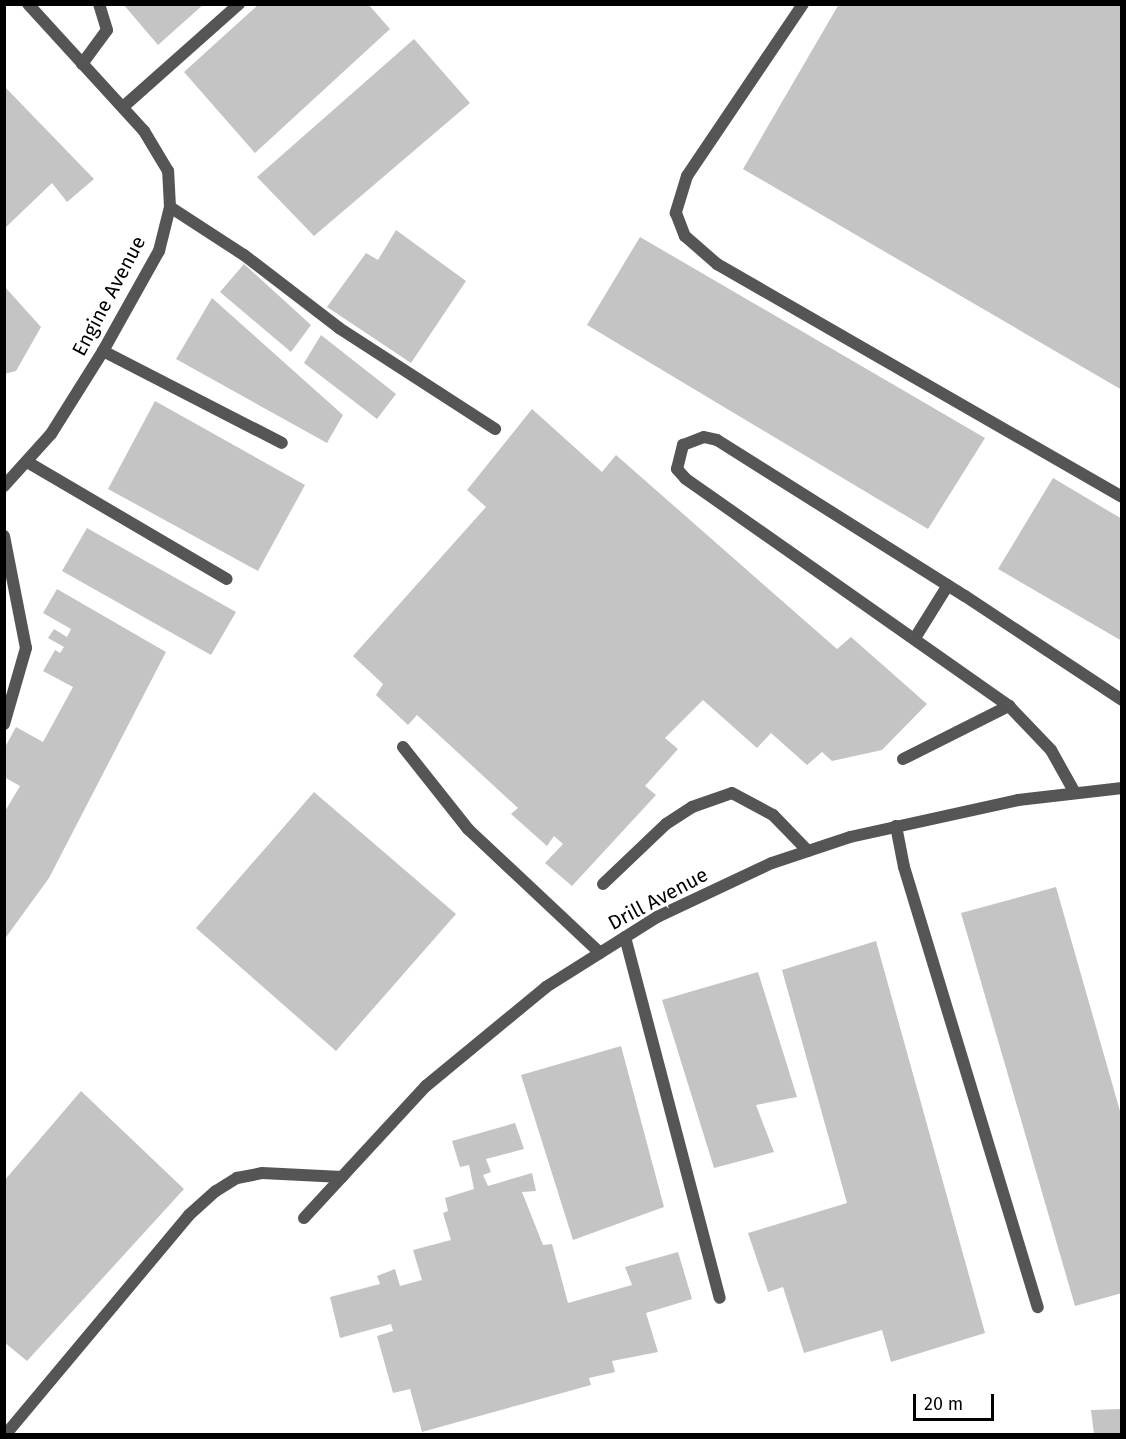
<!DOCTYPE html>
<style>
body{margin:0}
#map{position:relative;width:1126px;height:1439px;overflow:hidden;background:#fff;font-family:"Fira Sans",sans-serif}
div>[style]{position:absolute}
.building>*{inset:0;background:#c4c4c4}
.service>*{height:12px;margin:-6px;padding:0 6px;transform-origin:6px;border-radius:6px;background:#555}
.minor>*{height:12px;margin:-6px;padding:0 6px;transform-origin:6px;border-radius:6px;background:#555}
span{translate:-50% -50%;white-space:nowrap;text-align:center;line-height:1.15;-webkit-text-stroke:5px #fff;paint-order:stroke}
.street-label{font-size:20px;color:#000}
.frame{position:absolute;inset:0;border:6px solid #000;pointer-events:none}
.scale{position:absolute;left:913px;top:1394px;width:81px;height:27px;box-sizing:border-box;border:3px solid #000;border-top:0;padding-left:8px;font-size:18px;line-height:21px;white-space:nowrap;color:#000;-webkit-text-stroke:4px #fff;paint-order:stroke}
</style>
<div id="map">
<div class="building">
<div style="clip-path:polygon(123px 4px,204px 4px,158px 45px)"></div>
<div style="clip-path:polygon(259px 4px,368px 4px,390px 29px,255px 153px,184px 72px)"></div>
<div style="clip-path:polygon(839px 4px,1122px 4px,1122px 390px,743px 169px)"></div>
<div style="clip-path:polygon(414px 39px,470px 103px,314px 236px,257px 177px)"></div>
<div style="clip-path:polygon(4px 86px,94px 179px,67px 202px,52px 183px,4px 229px)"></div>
<div style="clip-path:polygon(396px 230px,466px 281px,411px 363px,327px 307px,366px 253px,378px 260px)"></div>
<div style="clip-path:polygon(640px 237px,985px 438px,928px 529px,587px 325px)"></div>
<div style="clip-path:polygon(244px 264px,311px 325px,291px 352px,220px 292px)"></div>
<div style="clip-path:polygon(4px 286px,41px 327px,16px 371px,4px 374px)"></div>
<div style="clip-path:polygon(212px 298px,343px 415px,327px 443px,176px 359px)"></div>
<div style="clip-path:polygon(321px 335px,396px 394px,377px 419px,304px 363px)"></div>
<div style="clip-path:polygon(155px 401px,305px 485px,258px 571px,108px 489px)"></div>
<div style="clip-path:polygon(532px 409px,602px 472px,616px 455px,837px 649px,851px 637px,927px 704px,882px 750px,832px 761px,822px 752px,807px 765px,771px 733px,757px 748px,703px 700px,665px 738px,678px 749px,645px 786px,656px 795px,572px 886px,545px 863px,563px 844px,554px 836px,547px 846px,511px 814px,518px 808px,417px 715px,408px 725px,376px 695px,383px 684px,353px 656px,486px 507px,467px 490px)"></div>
<div style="clip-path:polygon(1053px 478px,1122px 519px,1122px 641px,998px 569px)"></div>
<div style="clip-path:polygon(87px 528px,236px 612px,211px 655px,62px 571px)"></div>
<div style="clip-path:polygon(57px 589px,166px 652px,49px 878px,4px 940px,4px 813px,20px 786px,4px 777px,4px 749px,16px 727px,43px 742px,73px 687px,43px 671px,55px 650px,60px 653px,64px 647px,48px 638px,54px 629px,67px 637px,71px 629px,43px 613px)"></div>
<div style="clip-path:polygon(314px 792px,456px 914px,336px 1051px,196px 928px)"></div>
<div style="clip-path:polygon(1056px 887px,1122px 1118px,1122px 1293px,1075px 1306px,961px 913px)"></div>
<div style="clip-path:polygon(876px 941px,985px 1333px,891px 1362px,882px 1330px,804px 1353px,783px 1287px,768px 1292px,748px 1233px,847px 1203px,782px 970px)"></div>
<div style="clip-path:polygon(758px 972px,797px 1097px,756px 1105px,774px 1152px,714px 1168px,662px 1000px)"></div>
<div style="clip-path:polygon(621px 1046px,664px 1207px,573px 1240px,521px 1075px)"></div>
<div style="clip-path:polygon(81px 1091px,184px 1189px,27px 1361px,4px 1342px,4px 1181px)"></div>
<div style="clip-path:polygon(515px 1123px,524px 1149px,486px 1159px,491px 1172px,483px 1175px,488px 1186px,532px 1173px,536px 1191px,522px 1192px,543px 1245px,552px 1244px,568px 1303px,632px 1285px,625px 1267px,678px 1252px,692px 1299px,646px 1313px,658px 1352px,612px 1361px,615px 1372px,589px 1378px,591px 1385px,422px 1432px,410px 1389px,393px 1393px,377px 1336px,393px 1331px,391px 1324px,340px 1338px,330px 1297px,380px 1284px,377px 1276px,395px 1269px,400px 1286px,422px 1280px,413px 1250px,451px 1240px,443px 1213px,448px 1211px,445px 1198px,474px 1189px,469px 1165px,460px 1167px,452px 1141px)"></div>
<div style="clip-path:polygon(1122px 1409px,1122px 1434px,1094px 1434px,1091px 1410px)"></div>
</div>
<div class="service">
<div style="left:803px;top:4px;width:207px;rotate:124deg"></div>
<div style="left:687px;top:176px;width:39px;rotate:107deg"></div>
<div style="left:676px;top:213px;width:25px;rotate:69deg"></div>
<div style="left:685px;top:236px;width:43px;rotate:41.2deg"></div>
<div style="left:717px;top:264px;width:467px;rotate:29.9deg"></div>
<div style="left:82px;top:64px;width:42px;rotate:-53.7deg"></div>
<div style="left:107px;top:30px;width:27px;rotate:-107deg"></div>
<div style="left:123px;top:107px;width:155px;rotate:-41.6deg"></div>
<div style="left:170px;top:207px;width:88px;rotate:33deg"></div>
<div style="left:244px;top:255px;width:120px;rotate:37.5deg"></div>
<div style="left:339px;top:328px;width:186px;rotate:32.9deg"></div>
<div style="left:103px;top:351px;width:201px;rotate:27.2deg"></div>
<div style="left:29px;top:463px;width:229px;rotate:30.4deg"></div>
<div style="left:4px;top:486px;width:70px;rotate:-47.9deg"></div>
<div style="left:51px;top:434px;width:98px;rotate:-57.9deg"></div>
<div style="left:103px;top:351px;width:115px;rotate:-60.8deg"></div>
<div style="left:159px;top:251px;width:45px;rotate:-76deg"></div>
<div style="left:170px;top:207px;width:36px;rotate:-93deg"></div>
<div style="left:168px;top:171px;width:47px;rotate:-121deg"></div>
<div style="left:144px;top:131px;width:172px;rotate:-132.4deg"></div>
<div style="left:4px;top:536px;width:114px;rotate:78.9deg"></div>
<div style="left:26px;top:648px;width:79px;rotate:106.1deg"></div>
<div style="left:915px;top:638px;width:62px;rotate:-58.1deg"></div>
<div style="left:403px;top:747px;width:105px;rotate:51.6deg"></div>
<div style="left:468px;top:829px;width:181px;rotate:43.2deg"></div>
<div style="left:903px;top:759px;width:119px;rotate:-26.6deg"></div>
<div style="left:1075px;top:793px;width:49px;rotate:-119.2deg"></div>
<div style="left:1051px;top:750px;width:61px;rotate:-133.7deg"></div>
<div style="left:1009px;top:706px;width:396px;rotate:-144.9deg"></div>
<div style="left:685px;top:478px;width:12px;rotate:-132deg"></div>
<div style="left:677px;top:469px;width:25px;rotate:-76deg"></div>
<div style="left:683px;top:445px;width:22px;rotate:-21deg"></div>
<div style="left:704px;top:437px;width:13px;rotate:13deg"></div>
<div style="left:717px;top:440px;width:293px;rotate:32.2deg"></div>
<div style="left:965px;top:596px;width:188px;rotate:33.5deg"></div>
<div style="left:896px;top:826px;width:42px;rotate:79deg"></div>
<div style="left:904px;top:867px;width:460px;rotate:73.1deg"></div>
<div style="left:603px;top:884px;width:87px;rotate:-43.6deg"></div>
<div style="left:666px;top:824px;width:31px;rotate:-33deg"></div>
<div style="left:692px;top:807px;width:42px;rotate:-19.3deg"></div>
<div style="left:732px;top:793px;width:47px;rotate:28.2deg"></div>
<div style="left:773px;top:815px;width:50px;rotate:45.8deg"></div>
<div style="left:625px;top:937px;width:373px;rotate:75.3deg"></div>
<div style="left:6px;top:1434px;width:285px;rotate:-50.1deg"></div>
<div style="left:189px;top:1215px;width:36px;rotate:-42deg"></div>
<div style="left:216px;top:1191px;width:25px;rotate:-32deg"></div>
<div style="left:237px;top:1178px;width:25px;rotate:-11deg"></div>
<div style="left:262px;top:1173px;width:80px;rotate:2.9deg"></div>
</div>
<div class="minor">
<div style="left:304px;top:1218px;width:180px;rotate:-47.3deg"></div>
<div style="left:426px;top:1086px;width:156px;rotate:-39.5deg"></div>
<div style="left:546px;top:987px;width:131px;rotate:-32.2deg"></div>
<div style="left:657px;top:917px;width:127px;rotate:-25.2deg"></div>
<div style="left:772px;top:863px;width:82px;rotate:-18.4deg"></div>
<div style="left:850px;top:837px;width:172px;rotate:-12.4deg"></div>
<div style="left:1018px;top:800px;width:105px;rotate:-6.6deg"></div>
</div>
<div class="street-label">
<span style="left:109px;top:296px;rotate:-62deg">Engine Avenue</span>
<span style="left:658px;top:899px;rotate:-28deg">Drill Avenue</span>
</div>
<div class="frame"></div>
<div class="scale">20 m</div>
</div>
